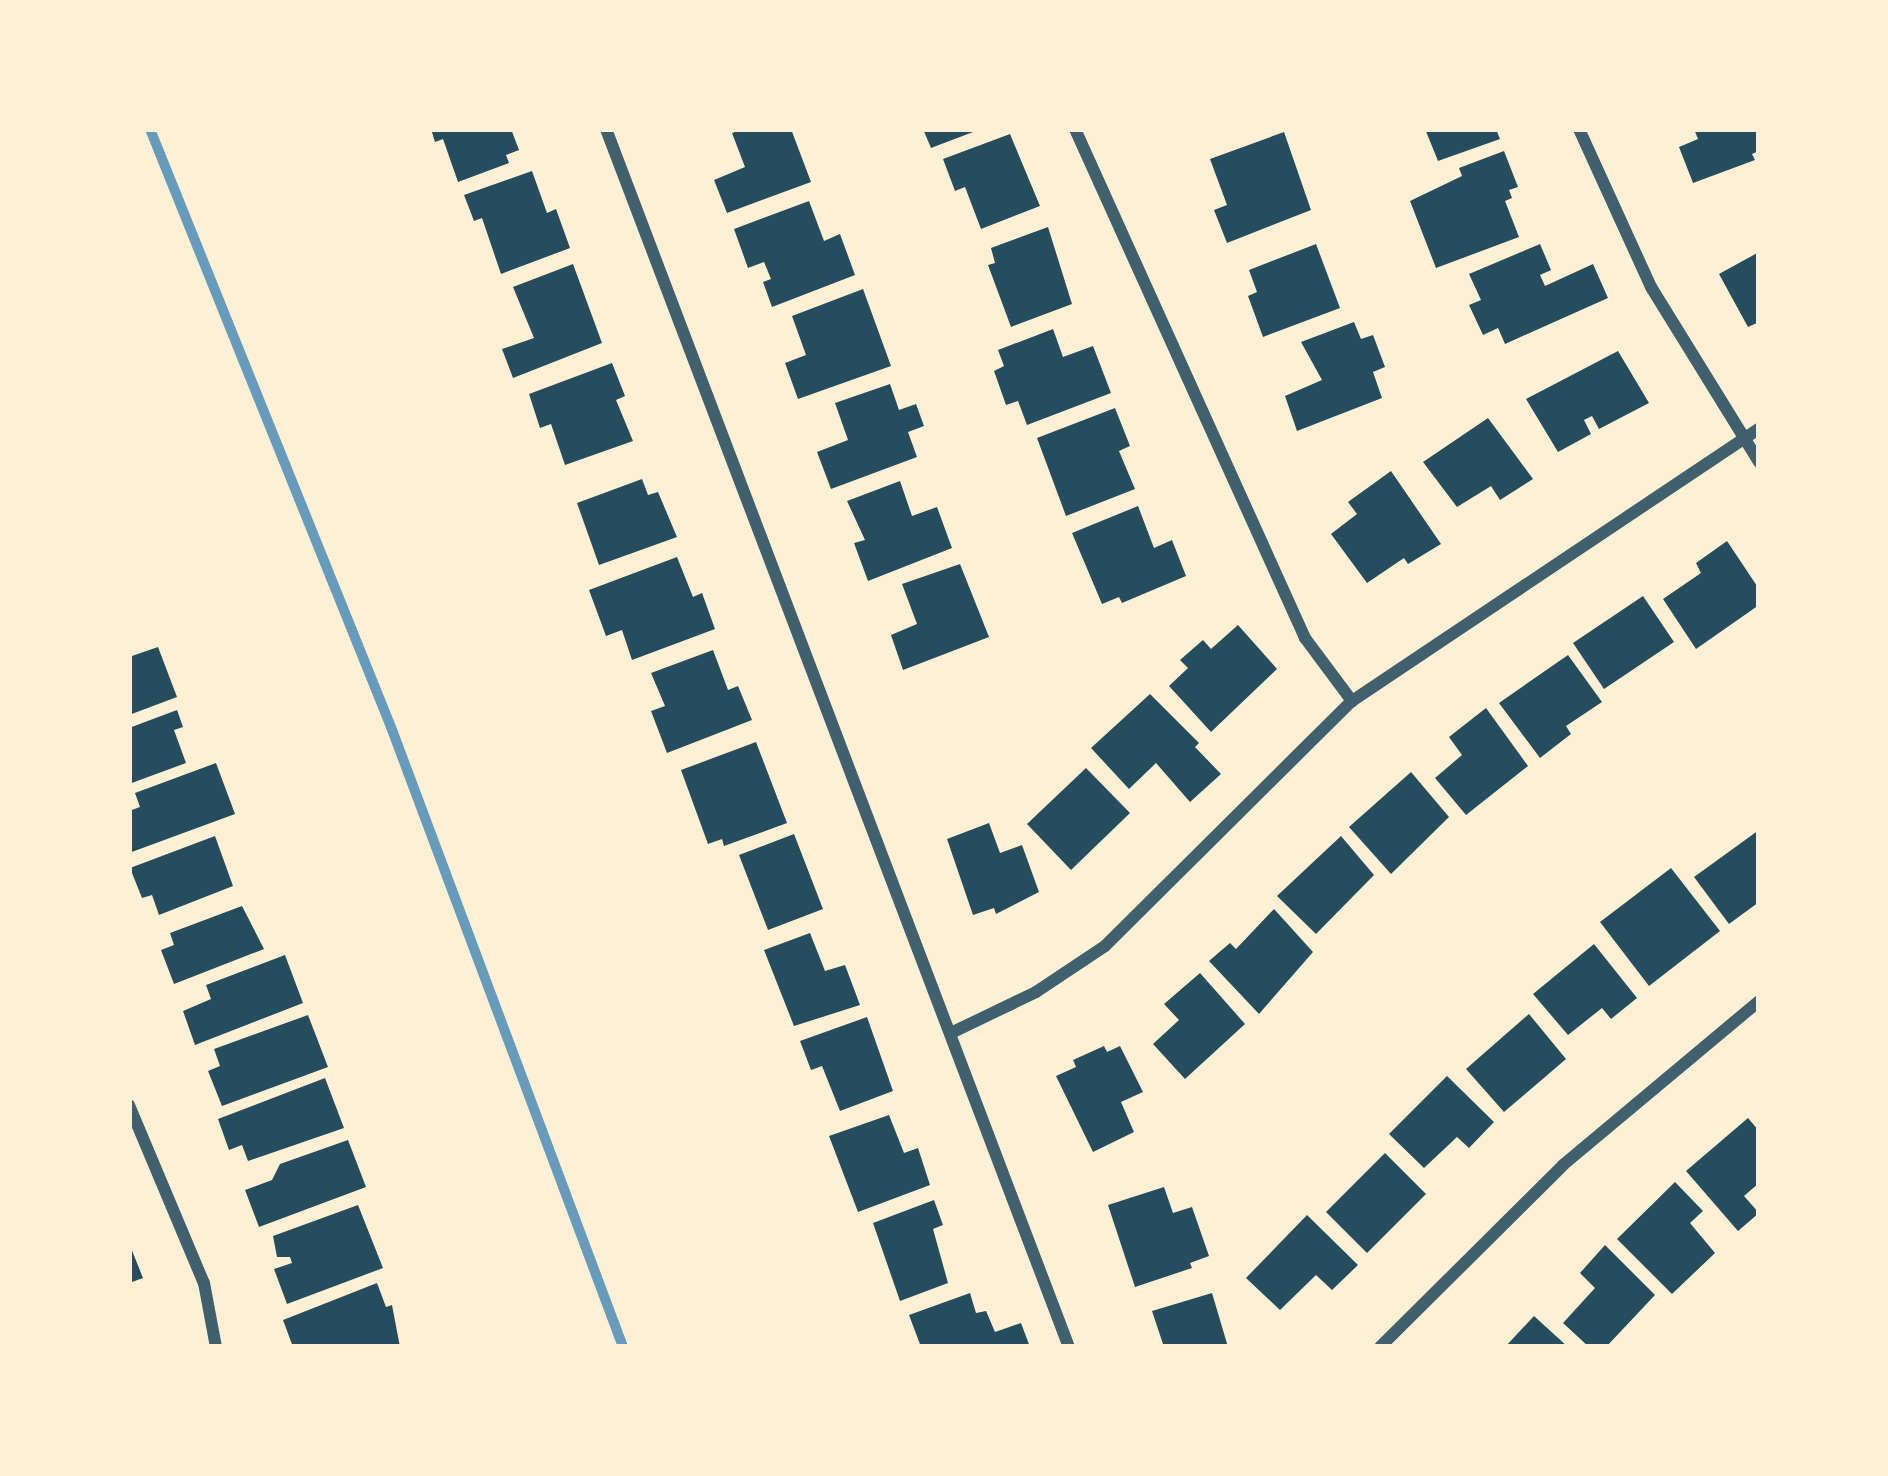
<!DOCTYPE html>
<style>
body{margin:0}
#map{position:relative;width:1888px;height:1476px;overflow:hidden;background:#fdf0d5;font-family:"PT Sans Narrow",sans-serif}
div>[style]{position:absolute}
.stream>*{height:10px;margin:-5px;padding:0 5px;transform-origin:5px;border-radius:5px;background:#669bbc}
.building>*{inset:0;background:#264d5e}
.minor>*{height:12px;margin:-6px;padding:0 6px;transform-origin:6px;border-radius:6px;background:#3f606c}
span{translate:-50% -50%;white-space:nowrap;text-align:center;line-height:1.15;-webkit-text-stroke:12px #fdf0d5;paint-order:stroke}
.frame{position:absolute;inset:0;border:132px solid #fdf0d5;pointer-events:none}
</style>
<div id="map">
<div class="stream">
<div style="left:150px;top:129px;width:645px;rotate:68.05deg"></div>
<div style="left:391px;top:727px;width:662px;rotate:69.48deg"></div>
</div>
<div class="building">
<div style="clip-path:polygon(431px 129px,511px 129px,519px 150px,506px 155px,509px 163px,458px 182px,443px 139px,435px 142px)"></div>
<div style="clip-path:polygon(744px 129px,791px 129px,811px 182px,727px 213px,714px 180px,745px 167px,732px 133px)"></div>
<div style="clip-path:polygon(923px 129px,981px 129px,931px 148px)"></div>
<div style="clip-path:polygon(1425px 129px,1496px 129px,1500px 139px,1438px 161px)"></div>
<div style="clip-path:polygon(1694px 129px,1759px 129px,1759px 151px,1752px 154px,1755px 160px,1693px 183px,1679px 147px,1698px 139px)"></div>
<div style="clip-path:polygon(1284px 132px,1311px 210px,1227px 243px,1214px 210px,1227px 205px,1210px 159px)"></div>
<div style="clip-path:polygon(1010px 134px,1040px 206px,981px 229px,965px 187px,955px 191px,943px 159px)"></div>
<div style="clip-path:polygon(1504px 151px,1518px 187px,1509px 190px,1512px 198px,1505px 201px,1519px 237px,1436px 268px,1410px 201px,1462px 176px,1459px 168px)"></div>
<div style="clip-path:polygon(532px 171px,547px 213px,556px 209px,570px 248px,501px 274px,482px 218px,474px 221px,464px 195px)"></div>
<div style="clip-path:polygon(809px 201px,824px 241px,840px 234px,855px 275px,772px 307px,763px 282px,771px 279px,764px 262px,748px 268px,734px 229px)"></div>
<div style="clip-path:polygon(1048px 227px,1072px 304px,1011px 327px,988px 265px,995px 263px,991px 248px)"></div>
<div style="clip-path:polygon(1316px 244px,1340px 308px,1263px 337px,1248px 296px,1257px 292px,1249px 270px)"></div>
<div style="clip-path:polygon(1540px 244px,1551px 270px,1540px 275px,1545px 286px,1593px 264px,1608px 298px,1505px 344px,1498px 328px,1483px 335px,1469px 305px,1481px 300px,1469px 274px)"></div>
<div style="clip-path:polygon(1759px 252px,1759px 322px,1748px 327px,1719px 274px)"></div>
<div style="clip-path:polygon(573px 264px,602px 343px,513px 378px,502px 349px,534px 338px,513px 287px)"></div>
<div style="clip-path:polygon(863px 289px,891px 366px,798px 399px,785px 363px,806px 355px,792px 316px)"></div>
<div style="clip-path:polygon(1354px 322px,1361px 339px,1373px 335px,1385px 367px,1373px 372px,1382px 398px,1297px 431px,1285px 396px,1322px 380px,1301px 342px)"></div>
<div style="clip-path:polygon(1053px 329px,1063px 357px,1093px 346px,1111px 393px,1027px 425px,1018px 401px,1006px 405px,994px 371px,1004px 366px,998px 350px)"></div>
<div style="clip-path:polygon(1618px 351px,1649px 403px,1599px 429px,1592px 416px,1584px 420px,1591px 434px,1558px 452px,1526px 399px)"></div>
<div style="clip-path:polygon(612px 363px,625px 396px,616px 400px,633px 441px,565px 465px,551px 424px,540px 428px,529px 394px)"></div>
<div style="clip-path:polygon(890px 384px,899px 410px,916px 404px,924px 426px,908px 432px,917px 457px,831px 489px,817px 452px,848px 440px,835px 403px)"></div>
<div style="clip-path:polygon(1115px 408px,1130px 446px,1119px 451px,1135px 489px,1066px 516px,1037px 438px)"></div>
<div style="clip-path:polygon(1488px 418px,1533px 479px,1500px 500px,1491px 486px,1457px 507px,1423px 462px)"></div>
<div style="clip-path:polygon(1391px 471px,1441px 544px,1408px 564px,1404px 558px,1367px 583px,1331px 534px,1357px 514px,1348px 502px)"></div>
<div style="clip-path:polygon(642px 479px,648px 495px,658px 492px,677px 537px,599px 565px,577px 503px)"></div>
<div style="clip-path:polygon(900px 481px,912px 516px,937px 507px,952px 548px,868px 581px,854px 543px,865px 540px,847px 501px)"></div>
<div style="clip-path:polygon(1138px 506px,1154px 548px,1172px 540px,1186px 576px,1122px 603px,1119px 597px,1102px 604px,1072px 533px)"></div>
<div style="clip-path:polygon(1727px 541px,1759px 589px,1759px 605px,1696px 649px,1663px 599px,1701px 573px,1696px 563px)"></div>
<div style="clip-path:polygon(677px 557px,693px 597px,702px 593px,715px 629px,632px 660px,622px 630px,606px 636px,589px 590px)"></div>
<div style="clip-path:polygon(960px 564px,989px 637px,903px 670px,891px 635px,917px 624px,902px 584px)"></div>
<div style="clip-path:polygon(1643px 596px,1674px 642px,1604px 689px,1573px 643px)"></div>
<div style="clip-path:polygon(1238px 625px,1277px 669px,1211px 732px,1169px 686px,1188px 668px,1180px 660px,1203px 640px,1211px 649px)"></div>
<div style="clip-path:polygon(158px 647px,177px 697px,129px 715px,129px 657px)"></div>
<div style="clip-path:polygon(713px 650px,728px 690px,738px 686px,752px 720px,667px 753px,651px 711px,665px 706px,651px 673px)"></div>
<div style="clip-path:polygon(1568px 655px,1602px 702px,1566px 726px,1571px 734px,1540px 758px,1499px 703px)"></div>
<div style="clip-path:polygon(1150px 694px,1199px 743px,1195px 747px,1221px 774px,1190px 802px,1156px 763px,1129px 789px,1091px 748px)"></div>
<div style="clip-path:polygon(1486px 708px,1528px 766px,1466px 815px,1435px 778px,1462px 755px,1449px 737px)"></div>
<div style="clip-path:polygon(177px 710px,183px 727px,174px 730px,186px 763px,129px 784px,129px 728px)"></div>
<div style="clip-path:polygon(756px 742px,787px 823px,724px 846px,722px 839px,708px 844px,681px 770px)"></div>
<div style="clip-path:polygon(216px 763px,235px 814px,129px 853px,129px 811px,140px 807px,135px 793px)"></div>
<div style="clip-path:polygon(1086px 768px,1130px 813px,1071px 870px,1027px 824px)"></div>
<div style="clip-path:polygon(1411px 772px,1449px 817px,1391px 874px,1349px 827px)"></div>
<div style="clip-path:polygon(989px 823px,1000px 853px,1022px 845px,1039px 892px,996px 914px,994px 908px,973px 915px,947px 839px)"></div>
<div style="clip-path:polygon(1759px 830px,1759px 902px,1729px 924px,1694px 877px)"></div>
<div style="clip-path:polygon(794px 834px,823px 909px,768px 930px,739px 855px)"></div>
<div style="clip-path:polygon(215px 836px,233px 886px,159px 915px,152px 895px,142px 898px,130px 868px)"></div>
<div style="clip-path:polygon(1341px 836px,1374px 875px,1316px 934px,1277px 896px)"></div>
<div style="clip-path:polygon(1671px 868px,1720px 931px,1649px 986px,1600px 922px)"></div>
<div style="clip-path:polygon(242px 906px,264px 949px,174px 984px,161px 950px,174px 945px,170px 933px)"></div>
<div style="clip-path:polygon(1274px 909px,1313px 952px,1259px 1014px,1209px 961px,1230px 943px,1236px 949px)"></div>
<div style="clip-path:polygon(810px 933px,825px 971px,845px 965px,860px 1005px,794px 1026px,764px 950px)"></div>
<div style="clip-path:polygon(1594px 944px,1637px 998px,1611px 1019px,1602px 1008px,1568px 1035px,1533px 994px)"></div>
<div style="clip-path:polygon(285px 955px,303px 1003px,195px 1045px,183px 1011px,211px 999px,206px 985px)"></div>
<div style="clip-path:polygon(1200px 973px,1245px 1024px,1185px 1079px,1153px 1044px,1179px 1020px,1164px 1004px)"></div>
<div style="clip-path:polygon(1529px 1014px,1566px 1059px,1504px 1112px,1466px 1069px)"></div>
<div style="clip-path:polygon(308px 1015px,328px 1067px,222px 1106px,208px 1071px,220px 1066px,214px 1049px)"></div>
<div style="clip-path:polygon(867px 1017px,893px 1091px,840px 1111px,822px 1066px,811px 1070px,800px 1041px)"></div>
<div style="clip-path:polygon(1104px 1046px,1107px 1052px,1120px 1046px,1143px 1092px,1121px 1102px,1134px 1132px,1093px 1152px,1056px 1076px,1076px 1067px,1073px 1060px)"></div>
<div style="clip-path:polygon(1447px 1076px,1494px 1122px,1469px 1148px,1457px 1137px,1424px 1168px,1389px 1134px)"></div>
<div style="clip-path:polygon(325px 1078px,344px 1128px,248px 1161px,242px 1145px,229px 1150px,218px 1119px)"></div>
<div style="clip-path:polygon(889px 1115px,904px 1153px,918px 1148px,930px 1185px,858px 1212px,829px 1136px)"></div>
<div style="clip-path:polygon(1748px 1118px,1759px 1131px,1759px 1183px,1744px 1196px,1759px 1213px,1738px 1231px,1686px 1171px)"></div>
<div style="clip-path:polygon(348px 1140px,366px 1187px,259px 1227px,245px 1190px,272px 1180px,280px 1164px)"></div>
<div style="clip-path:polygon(1385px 1153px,1426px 1194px,1367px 1253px,1326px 1212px)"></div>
<div style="clip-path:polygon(1675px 1182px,1703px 1211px,1690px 1223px,1715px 1253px,1672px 1294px,1617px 1239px)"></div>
<div style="clip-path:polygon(1164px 1187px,1173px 1213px,1192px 1207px,1209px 1256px,1190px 1263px,1192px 1268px,1135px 1287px,1108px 1205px)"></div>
<div style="clip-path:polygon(934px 1200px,943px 1225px,933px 1229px,948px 1283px,900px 1301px,873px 1223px)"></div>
<div style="clip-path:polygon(358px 1205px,383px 1268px,287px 1304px,274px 1269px,292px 1263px,290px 1257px,277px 1257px,273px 1236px)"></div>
<div style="clip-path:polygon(1307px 1215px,1358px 1265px,1332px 1290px,1316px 1275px,1280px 1310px,1246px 1278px)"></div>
<div style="clip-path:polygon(129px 1243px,143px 1278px,129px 1283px)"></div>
<div style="clip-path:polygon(1605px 1245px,1655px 1295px,1606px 1347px,1589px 1347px,1563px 1323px,1595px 1288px,1580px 1273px)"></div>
<div style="clip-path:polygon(377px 1283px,386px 1307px,392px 1305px,400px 1347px,293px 1347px,283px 1320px)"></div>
<div style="clip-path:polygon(970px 1293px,976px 1313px,986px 1311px,995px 1332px,1021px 1323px,1030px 1347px,921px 1347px,909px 1315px)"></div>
<div style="clip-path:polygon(1212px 1293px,1228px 1347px,1164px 1347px,1152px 1311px)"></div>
<div style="clip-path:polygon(1534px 1316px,1568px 1347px,1505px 1347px)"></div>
</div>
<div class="minor">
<div style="left:606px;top:129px;width:1303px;rotate:69.19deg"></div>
<div style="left:1075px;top:129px;width:559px;rotate:65.68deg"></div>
<div style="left:1305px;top:638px;width:79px;rotate:53.3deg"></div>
<div style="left:1579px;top:129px;width:174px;rotate:65.5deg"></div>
<div style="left:1651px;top:287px;width:206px;rotate:58.3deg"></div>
<div style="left:953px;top:1032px;width:92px;rotate:-25.7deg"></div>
<div style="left:1036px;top:992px;width:83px;rotate:-33.7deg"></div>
<div style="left:1105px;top:946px;width:348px;rotate:-44.8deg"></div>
<div style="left:1352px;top:701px;width:490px;rotate:-33.8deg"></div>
<div style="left:129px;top:1105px;width:193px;rotate:67.2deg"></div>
<div style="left:204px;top:1283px;width:65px;rotate:79.4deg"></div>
<div style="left:1380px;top:1347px;width:258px;rotate:-44.8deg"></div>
<div style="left:1563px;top:1165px;width:256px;rotate:-39.9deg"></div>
</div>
<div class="frame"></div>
</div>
